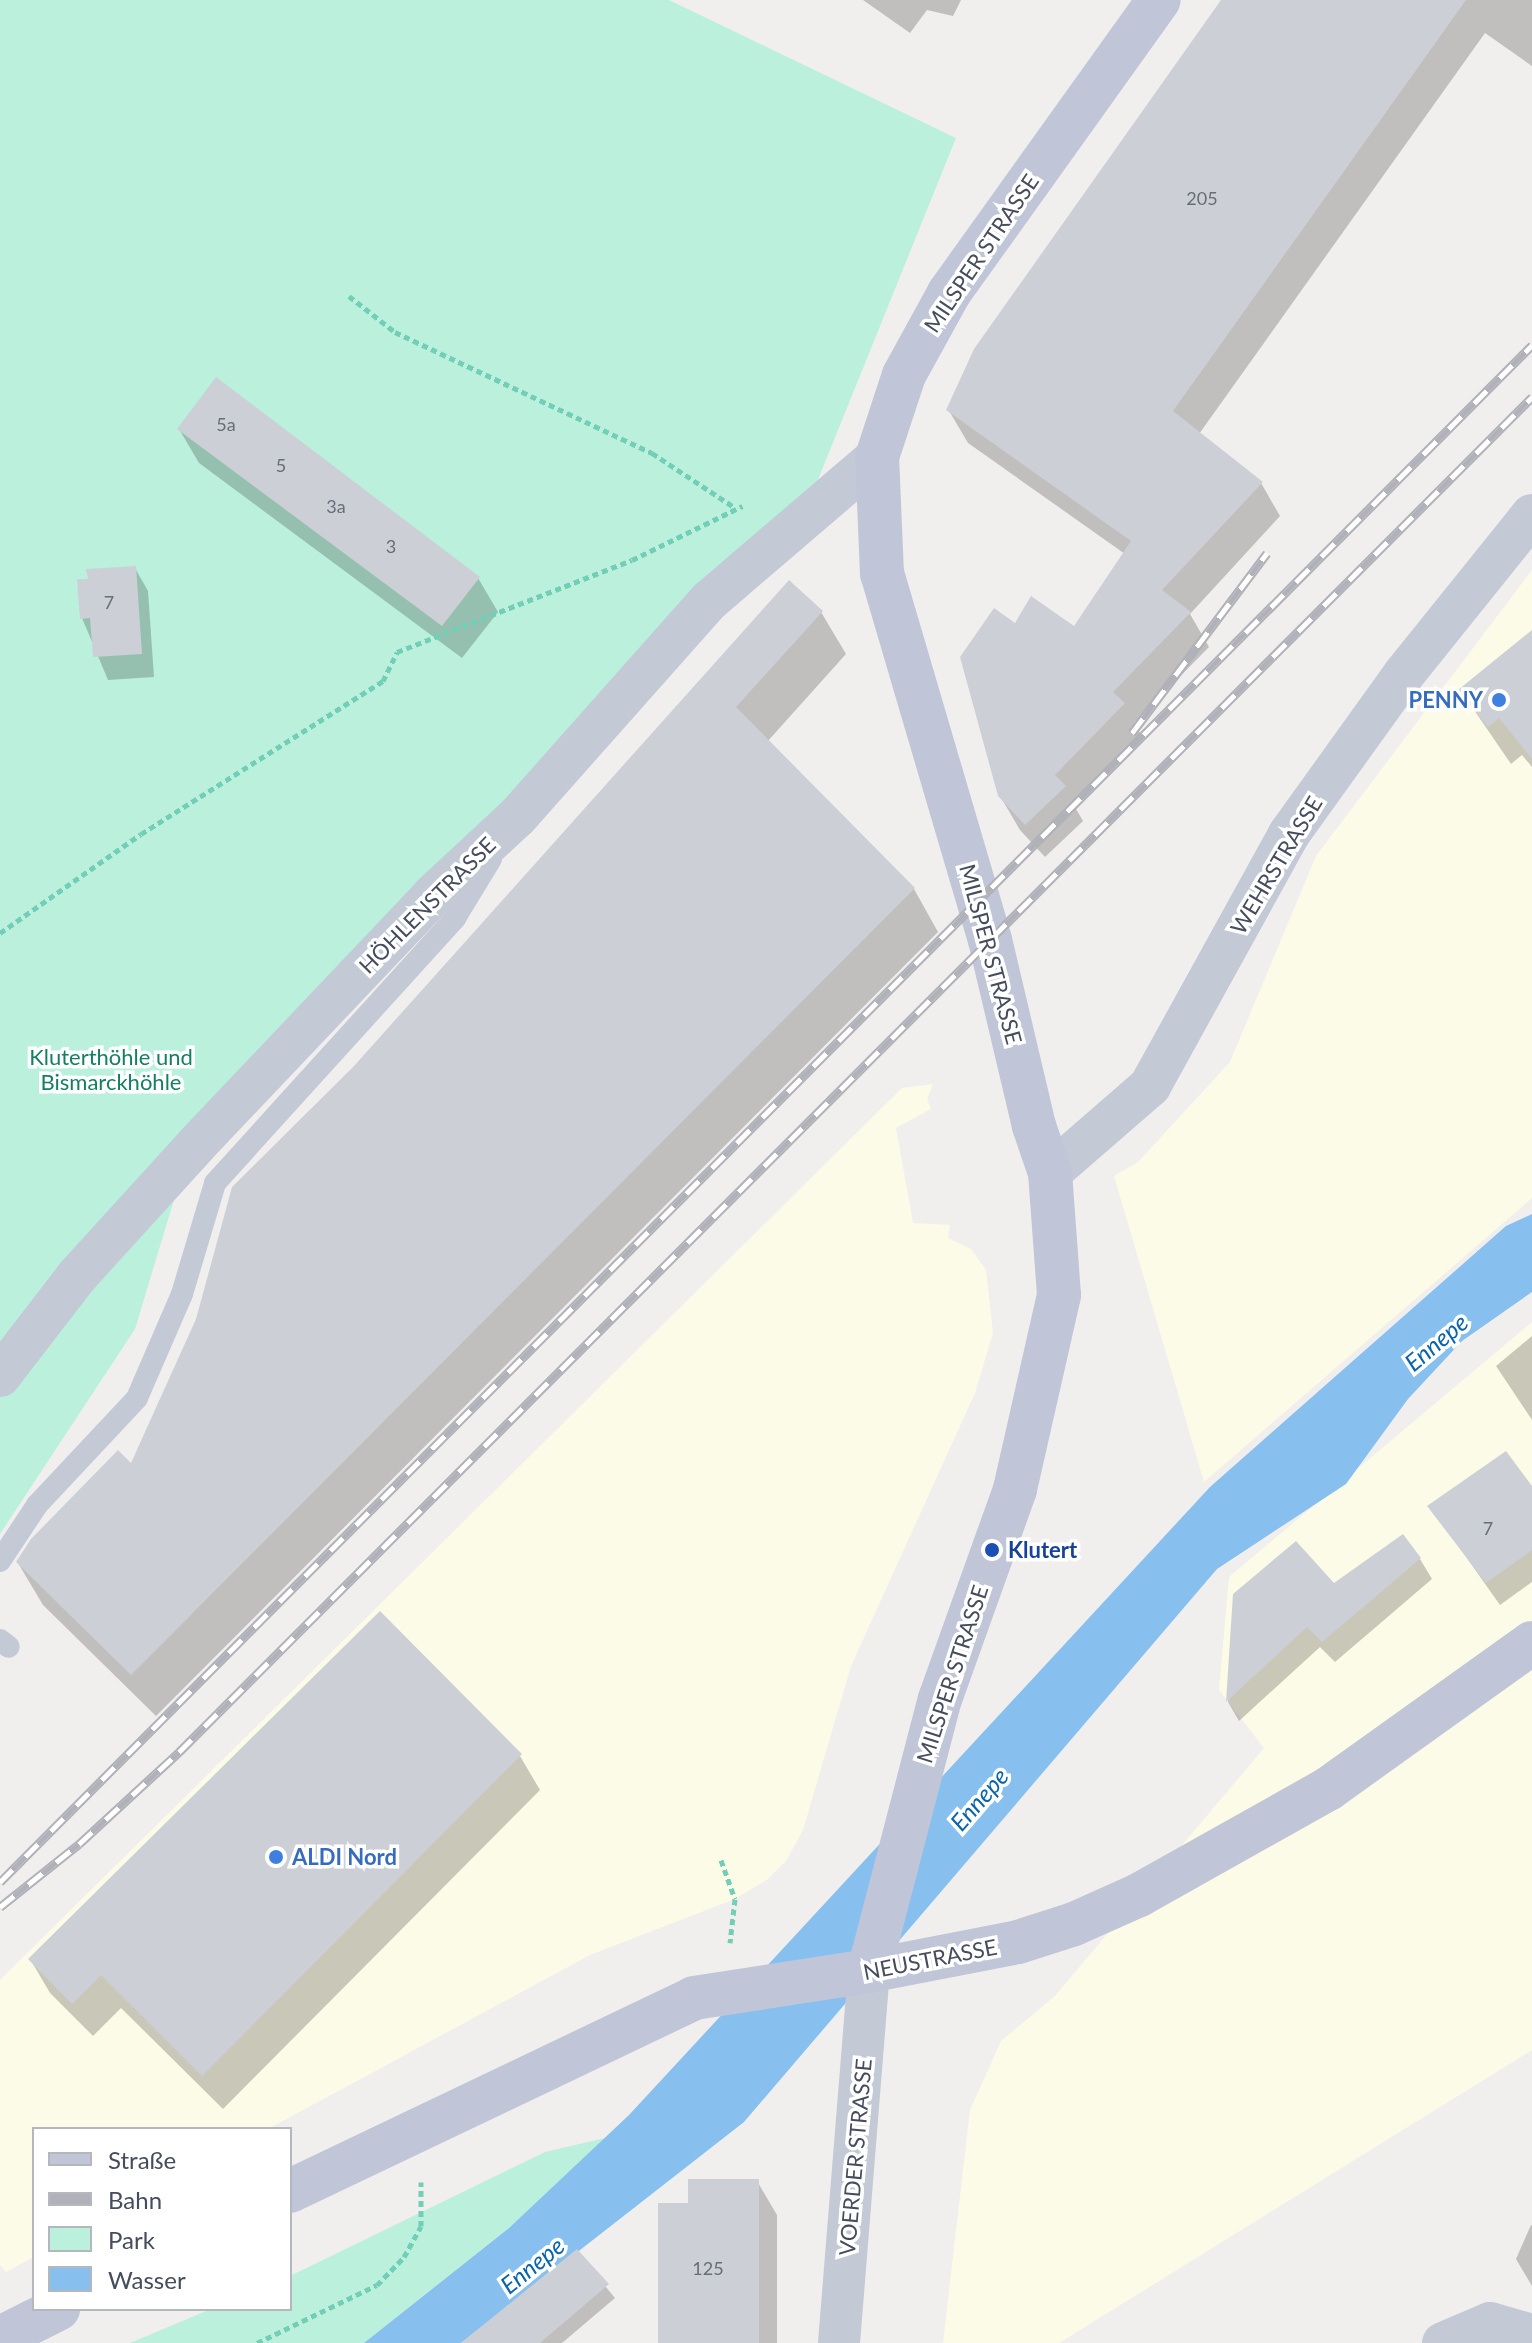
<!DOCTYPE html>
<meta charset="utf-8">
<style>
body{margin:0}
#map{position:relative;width:1532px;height:2343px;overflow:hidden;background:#f1efee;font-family:Lato,sans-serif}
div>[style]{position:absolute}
.commercial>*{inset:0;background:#fcfbe7}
.green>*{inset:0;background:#bbf0dc}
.water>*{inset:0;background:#87c0ee}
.shadow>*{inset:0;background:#0003}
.building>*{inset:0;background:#cdcfd6}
.path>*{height:5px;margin-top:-2.5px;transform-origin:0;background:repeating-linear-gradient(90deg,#72ceb6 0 6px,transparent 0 10px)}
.lane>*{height:22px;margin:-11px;padding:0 11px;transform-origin:11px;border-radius:11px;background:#c4c9d6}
.street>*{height:42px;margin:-21px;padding:0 21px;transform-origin:21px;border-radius:21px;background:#c4c9d6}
.secondary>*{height:44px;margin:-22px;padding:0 22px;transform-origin:22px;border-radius:22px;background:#c0c6d8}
.rail>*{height:9px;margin-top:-4.5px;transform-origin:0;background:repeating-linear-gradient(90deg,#fff 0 18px,#b0b1b9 0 36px);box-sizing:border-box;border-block:2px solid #b0b1b9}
.dots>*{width:22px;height:22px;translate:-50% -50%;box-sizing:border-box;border:4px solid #fff;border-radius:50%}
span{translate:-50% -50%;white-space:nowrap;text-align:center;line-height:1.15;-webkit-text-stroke:7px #fff;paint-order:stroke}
.number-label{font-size:18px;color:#686d7a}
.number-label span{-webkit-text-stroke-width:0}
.street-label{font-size:22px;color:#464c5c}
.shop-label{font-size:22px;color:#366cbe;font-weight:700}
.right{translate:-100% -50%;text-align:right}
.left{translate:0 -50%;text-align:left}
.park-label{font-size:22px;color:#157f62}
.transit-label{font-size:22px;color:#164399;font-weight:700}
.water-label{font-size:24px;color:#0964ab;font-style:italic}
.legend{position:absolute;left:32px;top:2127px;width:260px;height:184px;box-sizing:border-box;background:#fff;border:2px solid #b5b7be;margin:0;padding:10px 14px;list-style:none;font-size:24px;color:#464c5c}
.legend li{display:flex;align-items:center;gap:16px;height:40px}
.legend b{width:40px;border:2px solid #b5b7be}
</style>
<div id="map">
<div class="commercial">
<div style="clip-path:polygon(1532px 570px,1532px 1198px,1204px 1482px,1114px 1176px,1138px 1162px,1230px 1062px,1316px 856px)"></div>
<div style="clip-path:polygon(933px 1084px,927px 1099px,931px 1109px,896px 1128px,913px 1223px,950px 1225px,948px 1238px,971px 1249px,986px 1270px,993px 1333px,975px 1393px,851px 1666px,803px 1830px,786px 1861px,768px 1879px,735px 1899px,590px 1955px,268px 2129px,34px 2129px,34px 2257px,6px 2272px,0 2265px,0 1980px,902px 1088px)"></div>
<div style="clip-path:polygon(1532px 1322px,1532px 2050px,1059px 2343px,943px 2343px,970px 2110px,1001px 2041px,1055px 1996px,1264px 1748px,1219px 1690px,1229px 1577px)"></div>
</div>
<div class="green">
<div style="clip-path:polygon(0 0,669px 0,956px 138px,813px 492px,189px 1150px,135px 1329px,0 1534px)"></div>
<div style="clip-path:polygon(605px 2138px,509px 2228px,364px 2343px,130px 2343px,211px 2309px,290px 2309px,290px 2276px,545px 2152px)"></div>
</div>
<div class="water">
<div style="clip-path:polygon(1532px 1214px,1532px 1292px,1462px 1341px,1408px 1399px,1346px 1484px,1217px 1569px,744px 2122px,461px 2343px,364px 2343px,509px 2228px,629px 2115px,1210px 1487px,1506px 1226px)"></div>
</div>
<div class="shadow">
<div style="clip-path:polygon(863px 0,961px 0,953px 16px,927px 10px,910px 33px)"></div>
<div style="clip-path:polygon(1223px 0,1532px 0,1532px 66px,1485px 33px,1199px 434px,1261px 483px,1280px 516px,1190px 614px,1209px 647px,1134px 723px,1143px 738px,1075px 807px,1083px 821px,1045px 857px,1020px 830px,1000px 796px,1016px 626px,1074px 629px,1125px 554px,968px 443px,948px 409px)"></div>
<div style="clip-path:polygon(179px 429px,478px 578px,498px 612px,462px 658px,199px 463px)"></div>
<div style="clip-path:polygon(135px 568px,148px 591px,154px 677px,108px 680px,82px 618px)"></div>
<div style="clip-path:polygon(821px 612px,846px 654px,767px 742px,914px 889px,938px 932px,156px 1716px,43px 1605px,18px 1563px,132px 1466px,356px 1067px)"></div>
<div style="clip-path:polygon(1532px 633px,1532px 767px,1522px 755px,1511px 764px,1461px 691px)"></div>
<div style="clip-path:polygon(1532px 1336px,1532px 1420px,1496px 1366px)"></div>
<div style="clip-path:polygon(1532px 1489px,1532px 1582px,1500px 1605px,1430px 1506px)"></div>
<div style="clip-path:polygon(1420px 1559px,1432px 1579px,1335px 1662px,1320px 1647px,1239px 1721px,1228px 1702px,1235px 1595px,1333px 1586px)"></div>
<div style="clip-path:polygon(520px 1756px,540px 1790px,223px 2109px,121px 2008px,93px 2036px,50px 1993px,30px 1959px)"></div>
<div style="clip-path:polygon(757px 2181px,777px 2215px,777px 2343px,661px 2343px,690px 2205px)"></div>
<div style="clip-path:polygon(1531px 2225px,1532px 2226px,1532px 2286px,1516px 2259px)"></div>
<div style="clip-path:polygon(577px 2252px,615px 2298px,562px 2343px,464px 2343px)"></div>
</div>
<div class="building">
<div style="clip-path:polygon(1221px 0,1466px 0,1173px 411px,1263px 482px,1162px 590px,1191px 612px,1113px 692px,1125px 703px,1055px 775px,1066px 786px,1025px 825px,998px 796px,960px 657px,994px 608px,1015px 623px,1031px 596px,1074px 626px,1131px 541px,946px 410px,974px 349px)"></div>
<div style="clip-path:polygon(216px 377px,480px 577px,442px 626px,177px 429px)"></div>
<div style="clip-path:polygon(136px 566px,142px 654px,93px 657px,90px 618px,80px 619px,77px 579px,88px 579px,86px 569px)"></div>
<div style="clip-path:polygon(789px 580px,823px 611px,736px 707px,915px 888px,131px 1675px,16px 1562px,31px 1539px,118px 1450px,131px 1463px,196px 1319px,232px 1187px,354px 1066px)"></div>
<div style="clip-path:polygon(1532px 630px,1532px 759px,1499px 718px,1488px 727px,1458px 690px)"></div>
<div style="clip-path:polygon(1506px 1451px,1532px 1486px,1532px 1550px,1486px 1583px,1427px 1506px)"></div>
<div style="clip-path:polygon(1403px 1534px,1421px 1558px,1322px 1642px,1307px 1627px,1226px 1702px,1233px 1594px,1296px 1541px,1334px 1583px)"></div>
<div style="clip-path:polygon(380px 1611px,522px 1754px,202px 2076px,101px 1975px,72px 2004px,28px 1959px)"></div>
<div style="clip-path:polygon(688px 2179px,759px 2179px,759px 2343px,658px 2343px,658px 2203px,688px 2203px)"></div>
<div style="clip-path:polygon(577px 2249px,609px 2284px,540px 2343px,461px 2343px)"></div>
</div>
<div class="path">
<div style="left:349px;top:296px;width:58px;rotate:38deg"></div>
<div style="left:395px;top:332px;width:284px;rotate:25.2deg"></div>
<div style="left:652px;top:453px;width:98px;rotate:33.4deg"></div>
<div style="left:0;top:933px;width:172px;rotate:-35.1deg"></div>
<div style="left:141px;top:834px;width:286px;rotate:-32.3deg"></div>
<div style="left:383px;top:681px;width:32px;rotate:-64deg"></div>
<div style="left:397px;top:652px;width:252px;rotate:-21.4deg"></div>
<div style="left:632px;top:560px;width:123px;rotate:-26.1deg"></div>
<div style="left:721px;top:1860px;width:41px;rotate:70.3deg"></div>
<div style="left:735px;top:1899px;width:44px;rotate:96.5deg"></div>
<div style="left:257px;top:2343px;width:133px;rotate:-25.8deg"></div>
<div style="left:377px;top:2285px;width:39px;rotate:-46deg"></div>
<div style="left:404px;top:2257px;width:35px;rotate:-61deg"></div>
<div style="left:421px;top:2226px;width:44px;rotate:-90deg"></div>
</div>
<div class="lane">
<div style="left:0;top:1561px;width:67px;rotate:-56.5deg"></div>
<div style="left:37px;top:1505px;width:146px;rotate:-46.9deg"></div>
<div style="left:137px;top:1398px;width:113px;rotate:-66.6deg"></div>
<div style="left:182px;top:1294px;width:116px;rotate:-73.4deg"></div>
<div style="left:215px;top:1183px;width:358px;rotate:-47.8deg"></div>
<div style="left:455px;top:918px;width:69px;rotate:-58.6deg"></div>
<div style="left:0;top:1640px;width:11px;rotate:38deg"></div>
</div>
<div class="street">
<div style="left:1050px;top:1173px;width:133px;rotate:-41deg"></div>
<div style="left:1150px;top:1086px;width:288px;rotate:-61.1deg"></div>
<div style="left:1289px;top:834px;width:197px;rotate:-54.3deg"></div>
<div style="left:1404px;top:674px;width:204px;rotate:-51.2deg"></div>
<div style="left:0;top:1376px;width:126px;rotate:-52.4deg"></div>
<div style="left:77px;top:1276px;width:178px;rotate:-47.7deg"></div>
<div style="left:197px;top:1144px;width:343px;rotate:-46.5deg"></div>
<div style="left:433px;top:895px;width:115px;rotate:-42.9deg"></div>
<div style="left:517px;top:817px;width:290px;rotate:-48.4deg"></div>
<div style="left:710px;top:600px;width:220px;rotate:-40.6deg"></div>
<div style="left:839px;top:2343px;width:373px;rotate:-85.4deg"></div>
<div style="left:1443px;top:2343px;width:51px;rotate:-23.1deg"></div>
<div style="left:1490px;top:2323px;width:44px;rotate:15.9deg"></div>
</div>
<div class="secondary">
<div style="left:869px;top:1971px;width:281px;rotate:-75.4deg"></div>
<div style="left:940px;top:1699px;width:223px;rotate:-70.3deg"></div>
<div style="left:1015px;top:1489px;width:199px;rotate:-77.2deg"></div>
<div style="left:1059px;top:1295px;width:122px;rotate:-94.2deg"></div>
<div style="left:1050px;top:1173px;width:50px;rotate:-108.8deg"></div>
<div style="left:1034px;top:1126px;width:191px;rotate:-103.3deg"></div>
<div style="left:990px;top:940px;width:382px;rotate:-106.4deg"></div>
<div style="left:882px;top:574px;width:117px;rotate:-92.4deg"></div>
<div style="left:877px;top:457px;width:86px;rotate:-71.8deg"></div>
<div style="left:904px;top:375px;width:94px;rotate:-61.2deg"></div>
<div style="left:949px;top:293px;width:360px;rotate:-54.4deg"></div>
<div style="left:290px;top:2191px;width:448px;rotate:-25.5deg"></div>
<div style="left:694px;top:1998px;width:177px;rotate:-8.8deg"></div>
<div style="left:869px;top:1971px;width:152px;rotate:-11deg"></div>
<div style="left:1018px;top:1942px;width:59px;rotate:-17.8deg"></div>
<div style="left:1074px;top:1924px;width:71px;rotate:-24deg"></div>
<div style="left:1139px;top:1895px;width:217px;rotate:-29.3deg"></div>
<div style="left:1328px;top:1789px;width:251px;rotate:-35.6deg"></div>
<div style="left:0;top:2338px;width:65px;rotate:-26.6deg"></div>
</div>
<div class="rail">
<div style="left:1132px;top:733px;width:225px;rotate:-53.1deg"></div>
<div style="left:0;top:1882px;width:2170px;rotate:-45.09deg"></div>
<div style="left:0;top:1907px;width:101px;rotate:-38.6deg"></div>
<div style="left:79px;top:1844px;width:136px;rotate:-42.6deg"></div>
<div style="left:179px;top:1752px;width:1915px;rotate:-45.04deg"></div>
</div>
<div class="dots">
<div style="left:1499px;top:700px;background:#3f7fe0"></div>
<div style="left:992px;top:1550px;background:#1a4fb4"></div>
<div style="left:276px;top:1857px;background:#3f7fe0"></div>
</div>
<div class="number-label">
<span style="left:1202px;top:198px">205</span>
<span style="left:226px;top:424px">5a</span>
<span style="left:281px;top:465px">5</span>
<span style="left:336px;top:506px">3a</span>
<span style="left:391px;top:546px">3</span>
<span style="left:109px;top:602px">7</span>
<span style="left:1488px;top:1528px">7</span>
<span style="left:708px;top:2268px">125</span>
</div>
<div class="street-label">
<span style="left:981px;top:253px;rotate:-56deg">MILSPER STRASSE</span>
<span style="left:1276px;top:865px;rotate:-59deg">WEHRSTRASSE</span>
<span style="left:427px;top:905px;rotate:-45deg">HÖHLENSTRASSE</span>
<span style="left:991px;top:954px;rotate:75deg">MILSPER STRASSE</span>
<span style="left:952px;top:1674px;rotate:-72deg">MILSPER STRASSE</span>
<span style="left:930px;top:1959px;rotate:-11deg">NEUSTRASSE</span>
<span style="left:855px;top:2157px;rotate:-85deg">VOERDER STRASSE</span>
</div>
<div class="shop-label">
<span class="right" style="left:1483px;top:700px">PENNY</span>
<span class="left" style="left:292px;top:1857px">ALDI Nord</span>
</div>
<div class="park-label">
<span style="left:111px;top:1069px">Kluterthöhle und<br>Bismarckhöhle</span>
</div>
<div class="transit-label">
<span class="left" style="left:1008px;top:1550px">Klutert</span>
</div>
<div class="water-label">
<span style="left:1436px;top:1342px;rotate:-40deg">Ennepe</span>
<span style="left:979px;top:1799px;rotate:-49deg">Ennepe</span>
<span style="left:532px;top:2265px;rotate:-39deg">Ennepe</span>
</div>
<ul class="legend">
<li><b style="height:10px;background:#c0c6d8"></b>Straße</li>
<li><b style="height:10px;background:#b0b1b9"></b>Bahn</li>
<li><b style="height:22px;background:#bbf0dc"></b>Park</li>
<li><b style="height:22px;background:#87c0ee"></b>Wasser</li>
</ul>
</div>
